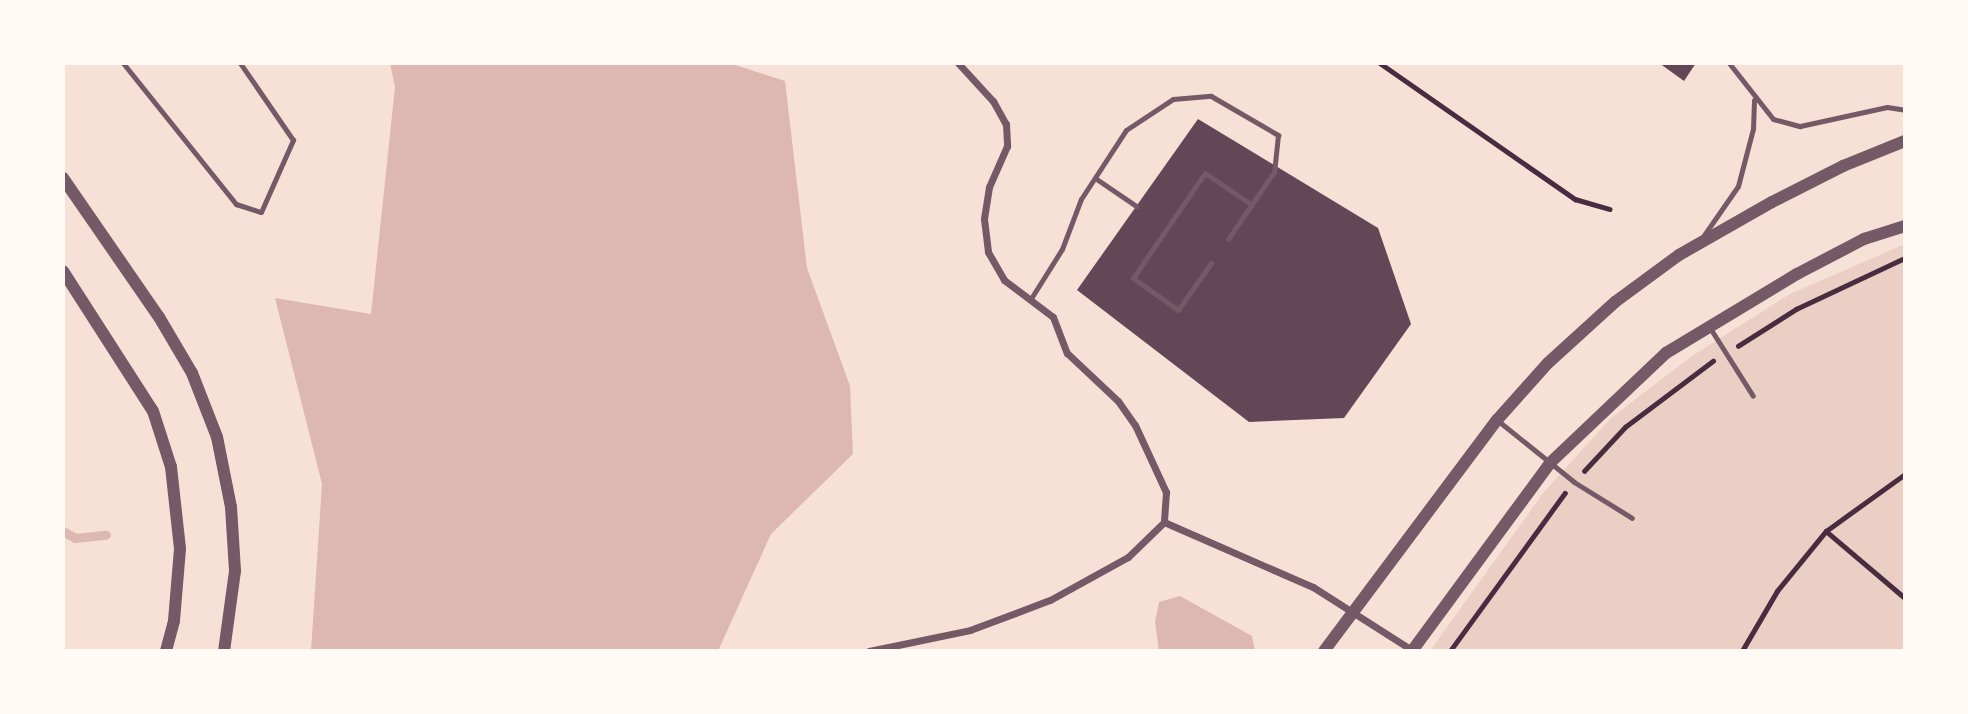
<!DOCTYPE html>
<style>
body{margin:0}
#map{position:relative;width:1968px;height:714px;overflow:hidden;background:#f7e1d7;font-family:Mulish,sans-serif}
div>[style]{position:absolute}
.green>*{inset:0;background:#ebcfc5}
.water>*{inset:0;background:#dcb8b0}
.stream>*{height:9px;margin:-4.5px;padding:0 4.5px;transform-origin:4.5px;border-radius:4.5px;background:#dcb8b0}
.building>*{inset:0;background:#644757}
.path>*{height:4.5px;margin:-2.25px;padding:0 2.25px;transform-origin:2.25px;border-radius:2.25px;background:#4a2c40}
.service>*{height:5px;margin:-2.5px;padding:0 2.5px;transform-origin:2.5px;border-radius:2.5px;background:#755966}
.minor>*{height:7px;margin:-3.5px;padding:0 3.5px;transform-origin:3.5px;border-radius:3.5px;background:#755966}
.tertiary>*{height:12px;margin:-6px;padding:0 6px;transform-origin:6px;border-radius:6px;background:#755966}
span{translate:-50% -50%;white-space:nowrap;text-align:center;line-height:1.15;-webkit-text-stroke:5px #fffaf5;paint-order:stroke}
.frame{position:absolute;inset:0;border:65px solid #fffaf5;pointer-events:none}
</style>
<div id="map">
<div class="green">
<div style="clip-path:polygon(1905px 244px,1905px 651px,1430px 651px,1544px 492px,1611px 418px,1692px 356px,1790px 294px)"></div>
</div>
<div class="water">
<div style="clip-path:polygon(390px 63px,729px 63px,785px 81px,807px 268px,850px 386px,853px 454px,771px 534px,718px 651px,311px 651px,322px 484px,275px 298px,371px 314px,395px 87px)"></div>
<div style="clip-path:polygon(1180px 596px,1252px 636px,1255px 651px,1159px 651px,1155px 622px,1159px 602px)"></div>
</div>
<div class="stream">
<div style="left:63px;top:531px;width:14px;rotate:30deg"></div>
<div style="left:75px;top:538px;width:31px;rotate:-6deg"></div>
</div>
<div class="building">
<div style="clip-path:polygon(1659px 63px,1696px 63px,1684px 81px)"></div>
<div style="clip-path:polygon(1198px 119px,1378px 228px,1411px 324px,1344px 418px,1249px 422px,1077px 290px)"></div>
</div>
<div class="path">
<div style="left:1380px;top:63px;width:238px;rotate:34.9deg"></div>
<div style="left:1575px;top:199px;width:36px;rotate:16deg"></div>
<div style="left:1738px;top:346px;width:69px;rotate:-32.5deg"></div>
<div style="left:1796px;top:309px;width:120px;rotate:-25.1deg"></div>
<div style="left:1584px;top:471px;width:60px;rotate:-47deg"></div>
<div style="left:1625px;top:427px;width:110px;rotate:-36.9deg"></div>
<div style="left:1826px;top:531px;width:104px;rotate:40.3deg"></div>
<div style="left:1450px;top:651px;width:195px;rotate:-54deg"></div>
<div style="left:1742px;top:651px;width:69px;rotate:-59.7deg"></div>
<div style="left:1777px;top:591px;width:77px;rotate:-50.8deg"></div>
<div style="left:1826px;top:531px;width:97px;rotate:-35.8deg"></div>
</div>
<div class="service">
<div style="left:123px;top:63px;width:181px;rotate:51.3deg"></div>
<div style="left:236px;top:204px;width:26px;rotate:18deg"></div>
<div style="left:261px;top:212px;width:79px;rotate:-66deg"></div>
<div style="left:293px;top:140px;width:93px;rotate:-124.5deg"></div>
<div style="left:1729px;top:63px;width:71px;rotate:51.8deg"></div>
<div style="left:1773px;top:119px;width:28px;rotate:15deg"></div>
<div style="left:1800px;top:126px;width:89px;rotate:-12.3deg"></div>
<div style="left:1887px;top:107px;width:18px;rotate:9deg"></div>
<div style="left:1095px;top:178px;width:50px;rotate:34.3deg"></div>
<div style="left:1702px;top:238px;width:63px;rotate:-55.3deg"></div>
<div style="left:1738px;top:186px;width:59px;rotate:-75.3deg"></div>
<div style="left:1753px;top:129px;width:29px;rotate:-88deg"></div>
<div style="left:1211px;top:263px;width:57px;rotate:125.1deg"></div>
<div style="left:1178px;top:310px;width:55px;rotate:-144.6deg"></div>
<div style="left:1133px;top:278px;width:127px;rotate:-55.6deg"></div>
<div style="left:1205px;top:173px;width:57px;rotate:34.2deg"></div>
<div style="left:1030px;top:300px;width:60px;rotate:-57.9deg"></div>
<div style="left:1062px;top:249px;width:53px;rotate:-69.2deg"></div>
<div style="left:1081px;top:199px;width:82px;rotate:-56.9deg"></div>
<div style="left:1126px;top:130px;width:56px;rotate:-33.4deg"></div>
<div style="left:1173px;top:99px;width:38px;rotate:-5deg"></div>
<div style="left:1211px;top:96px;width:78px;rotate:30.2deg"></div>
<div style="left:1278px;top:135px;width:37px;rotate:96deg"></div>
<div style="left:1274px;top:172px;width:81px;rotate:124.5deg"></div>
<div style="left:1710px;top:328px;width:80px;rotate:57.7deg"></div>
<div style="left:1497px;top:420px;width:99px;rotate:38.8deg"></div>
<div style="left:1574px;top:482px;width:68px;rotate:31.8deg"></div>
</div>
<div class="minor">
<div style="left:958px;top:63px;width:52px;rotate:47.4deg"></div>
<div style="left:993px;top:101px;width:26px;rotate:61deg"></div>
<div style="left:1006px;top:124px;width:22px;rotate:87deg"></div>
<div style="left:1007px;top:146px;width:45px;rotate:113.7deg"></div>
<div style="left:989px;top:187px;width:32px;rotate:99deg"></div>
<div style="left:984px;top:219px;width:33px;rotate:83deg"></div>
<div style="left:988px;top:252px;width:32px;rotate:60deg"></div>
<div style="left:1004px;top:280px;width:61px;rotate:37.1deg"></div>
<div style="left:1053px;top:317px;width:39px;rotate:69deg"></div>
<div style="left:1067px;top:353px;width:70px;rotate:43.3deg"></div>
<div style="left:1118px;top:401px;width:29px;rotate:55deg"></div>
<div style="left:1135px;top:425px;width:74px;rotate:65.2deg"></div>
<div style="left:1166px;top:492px;width:30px;rotate:94deg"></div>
<div style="left:1164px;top:522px;width:163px;rotate:23.6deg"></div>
<div style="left:1313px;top:587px;width:117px;rotate:32.5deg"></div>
<div style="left:869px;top:651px;width:103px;rotate:-11.7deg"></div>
<div style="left:970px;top:630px;width:85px;rotate:-20.6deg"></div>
<div style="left:1050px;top:600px;width:89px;rotate:-28.9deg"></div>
<div style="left:1128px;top:557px;width:50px;rotate:-44.2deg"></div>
</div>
<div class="tertiary">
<div style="left:63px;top:178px;width:169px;rotate:55.4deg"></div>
<div style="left:159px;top:317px;width:65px;rotate:59.5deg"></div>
<div style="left:192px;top:373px;width:69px;rotate:68.7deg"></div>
<div style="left:217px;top:437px;width:71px;rotate:78.7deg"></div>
<div style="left:231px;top:507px;width:64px;rotate:86.4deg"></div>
<div style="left:235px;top:571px;width:81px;rotate:97.8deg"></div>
<div style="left:63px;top:271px;width:166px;rotate:57.3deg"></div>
<div style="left:153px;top:411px;width:59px;rotate:72.2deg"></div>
<div style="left:171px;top:467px;width:82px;rotate:83.7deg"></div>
<div style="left:180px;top:549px;width:72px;rotate:94.8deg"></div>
<div style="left:174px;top:621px;width:31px;rotate:105deg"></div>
<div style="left:1324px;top:651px;width:289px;rotate:-53.2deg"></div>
<div style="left:1497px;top:420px;width:76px;rotate:-48.2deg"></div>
<div style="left:1548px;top:363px;width:91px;rotate:-42.3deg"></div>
<div style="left:1615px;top:302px;width:79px;rotate:-36.3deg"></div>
<div style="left:1679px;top:255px;width:107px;rotate:-29.7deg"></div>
<div style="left:1772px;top:202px;width:80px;rotate:-26.9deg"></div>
<div style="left:1843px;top:166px;width:67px;rotate:-22deg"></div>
<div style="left:1412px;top:651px;width:233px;rotate:-53.7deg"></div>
<div style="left:1550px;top:463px;width:160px;rotate:-43.5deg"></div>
<div style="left:1666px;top:353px;width:153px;rotate:-31.1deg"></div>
<div style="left:1797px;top:274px;width:76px;rotate:-27.6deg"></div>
<div style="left:1864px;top:239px;width:43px;rotate:-17.6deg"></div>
</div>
<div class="frame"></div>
</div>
